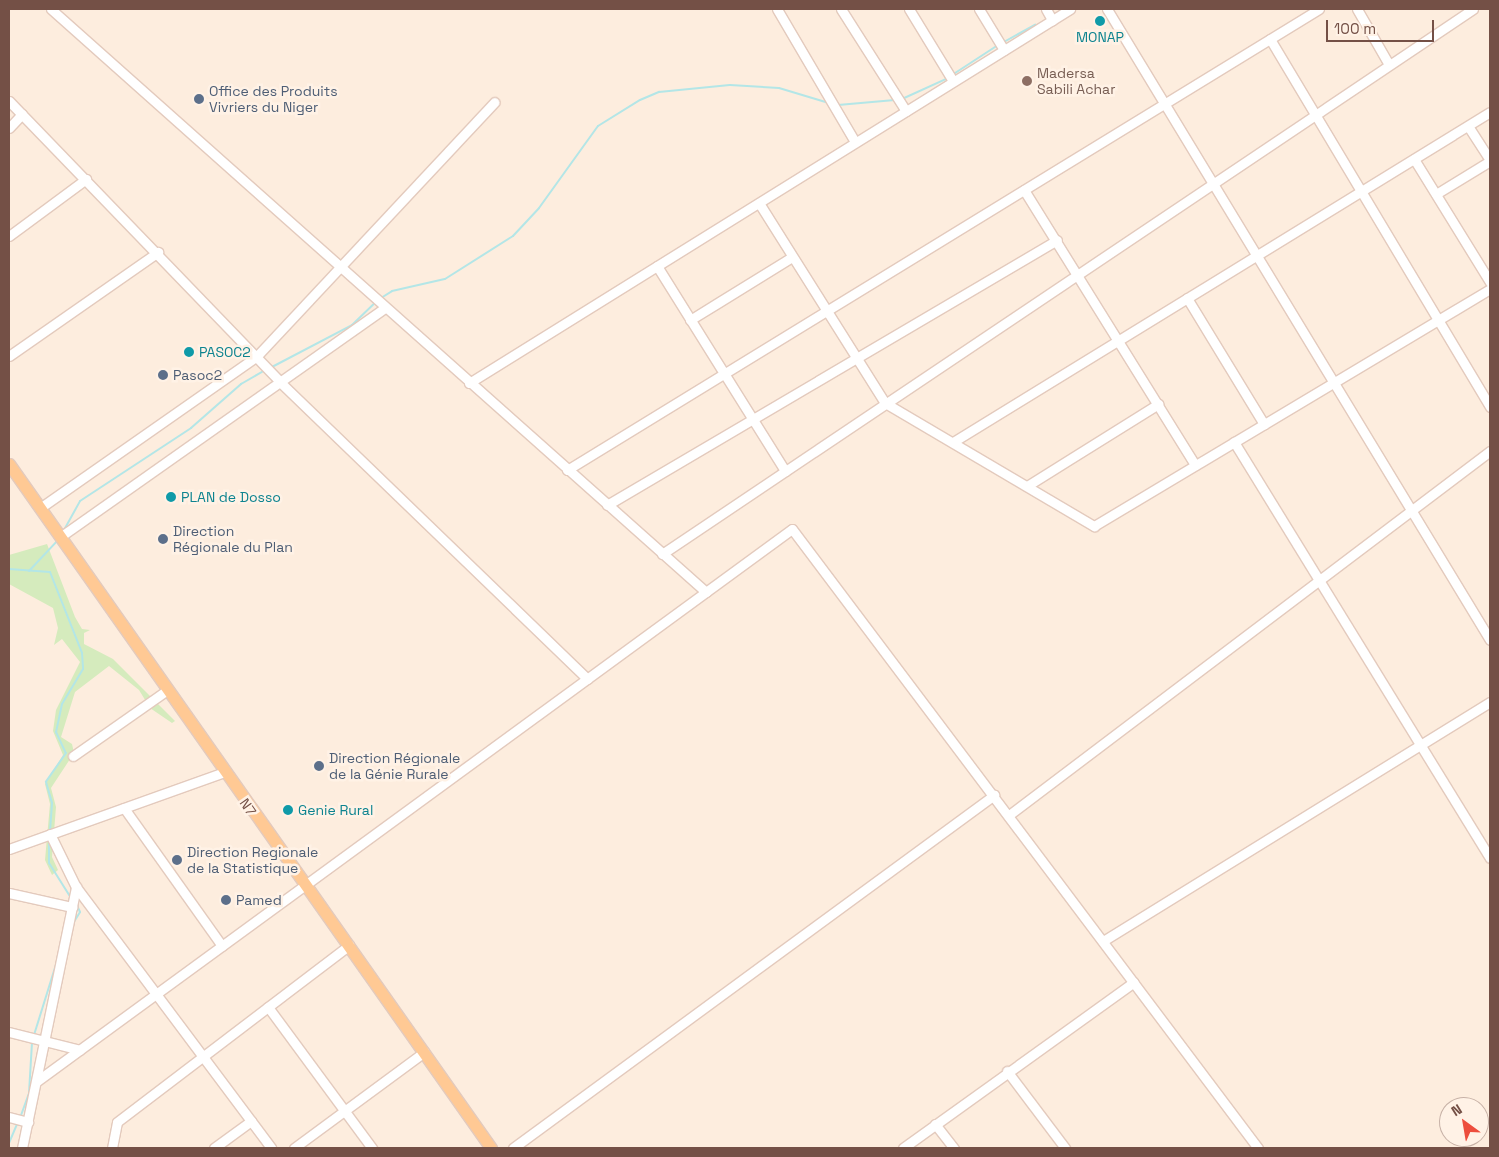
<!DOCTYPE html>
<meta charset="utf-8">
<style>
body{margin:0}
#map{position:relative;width:1499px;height:1157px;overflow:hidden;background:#fdedde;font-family:"Space Grotesk",sans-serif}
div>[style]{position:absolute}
.green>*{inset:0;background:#d5ebbd}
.stream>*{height:2px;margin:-1px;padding:0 1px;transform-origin:1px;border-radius:1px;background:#b3e6e7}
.roads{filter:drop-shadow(1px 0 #e3cabd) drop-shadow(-1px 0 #e3cabd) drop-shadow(0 1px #e3cabd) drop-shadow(0 -1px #e3cabd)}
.minor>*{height:9px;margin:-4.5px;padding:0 4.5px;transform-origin:4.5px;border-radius:4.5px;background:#fff}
.major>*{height:11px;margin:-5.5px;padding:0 5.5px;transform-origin:5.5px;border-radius:5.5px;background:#ffc994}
.dots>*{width:14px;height:14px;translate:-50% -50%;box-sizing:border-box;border:2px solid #fff2e6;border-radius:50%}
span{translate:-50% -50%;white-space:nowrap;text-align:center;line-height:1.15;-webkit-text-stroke:5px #fff2e6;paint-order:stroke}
.culture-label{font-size:14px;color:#0d838f}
.left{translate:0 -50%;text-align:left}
.education-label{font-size:14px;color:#785e54}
.service-label{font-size:14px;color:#4e5e75}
.street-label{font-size:14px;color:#745046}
.frame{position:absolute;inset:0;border:10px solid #745046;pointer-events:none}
.north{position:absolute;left:1439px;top:1097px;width:50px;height:50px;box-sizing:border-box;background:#fff2e6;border:1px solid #c7b1a6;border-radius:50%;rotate:328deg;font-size:14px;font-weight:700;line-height:20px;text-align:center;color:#745046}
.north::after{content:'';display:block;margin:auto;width:18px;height:22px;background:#ed4e3d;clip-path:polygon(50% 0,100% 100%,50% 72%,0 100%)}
.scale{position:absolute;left:1326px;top:20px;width:108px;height:22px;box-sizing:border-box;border:2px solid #745046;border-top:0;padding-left:6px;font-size:15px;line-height:18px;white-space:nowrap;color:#745046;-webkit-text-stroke:4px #fff2e6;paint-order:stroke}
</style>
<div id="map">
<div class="green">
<div style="clip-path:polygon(47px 544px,75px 617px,82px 629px,90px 630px,84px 633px,84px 644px,113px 659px,175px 721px,172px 723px,150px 708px,139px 690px,109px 666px,75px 692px,61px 737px,72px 744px,74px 753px,51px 788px,56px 807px,52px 857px,58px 870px,52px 875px,45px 860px,50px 804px,45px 784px,63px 755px,53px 731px,56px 710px,80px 662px,62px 639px,54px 645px,58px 628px,53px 608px,9px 584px,9px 555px)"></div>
</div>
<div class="stream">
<div style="left:1002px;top:43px;width:38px;rotate:-29deg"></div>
<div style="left:952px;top:75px;width:55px;rotate:-33.1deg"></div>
<div style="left:902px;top:99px;width:51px;rotate:-24.5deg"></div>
<div style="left:838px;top:105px;width:57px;rotate:-5deg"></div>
<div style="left:381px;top:298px;width:13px;rotate:-32deg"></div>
<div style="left:392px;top:291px;width:54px;rotate:-12.8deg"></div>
<div style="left:445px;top:279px;width:80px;rotate:-32.3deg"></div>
<div style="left:513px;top:236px;width:38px;rotate:-47deg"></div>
<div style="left:539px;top:208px;width:101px;rotate:-54.3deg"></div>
<div style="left:598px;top:126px;width:49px;rotate:-31.8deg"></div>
<div style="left:640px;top:100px;width:21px;rotate:-23deg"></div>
<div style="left:659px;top:92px;width:71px;rotate:-5.6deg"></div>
<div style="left:730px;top:85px;width:49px;rotate:3.5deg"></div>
<div style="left:779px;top:88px;width:52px;rotate:16.7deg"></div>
<div style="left:270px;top:368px;width:93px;rotate:-27.7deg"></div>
<div style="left:352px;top:325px;width:32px;rotate:-44deg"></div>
<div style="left:64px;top:530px;width:33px;rotate:-61deg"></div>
<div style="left:80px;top:501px;width:133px;rotate:-33.3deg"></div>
<div style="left:191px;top:428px;width:67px;rotate:-41.3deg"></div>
<div style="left:241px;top:384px;width:28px;rotate:-30deg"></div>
<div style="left:9px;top:569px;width:41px;rotate:4.2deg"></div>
<div style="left:50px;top:572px;width:87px;rotate:68.4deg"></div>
<div style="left:82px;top:653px;width:16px;rotate:86deg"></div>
<div style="left:83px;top:669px;width:41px;rotate:121deg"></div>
<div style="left:62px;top:704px;width:29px;rotate:102deg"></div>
<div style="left:56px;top:732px;width:23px;rotate:65deg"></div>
<div style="left:66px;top:753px;width:35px;rotate:125deg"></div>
<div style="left:46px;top:782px;width:22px;rotate:74deg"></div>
<div style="left:52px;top:803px;width:27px;rotate:94deg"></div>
<div style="left:29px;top:571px;width:42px;rotate:-46.9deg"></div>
<div style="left:49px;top:840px;width:23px;rotate:90deg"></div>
<div style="left:49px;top:863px;width:41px;rotate:57.8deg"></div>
<div style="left:72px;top:925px;width:15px;rotate:-58deg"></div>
<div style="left:80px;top:912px;width:10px;rotate:-114deg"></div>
<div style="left:34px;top:1035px;width:77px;rotate:-72.7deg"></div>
<div style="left:20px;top:1118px;width:27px;rotate:-70deg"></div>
<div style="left:29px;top:1093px;width:51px;rotate:-86.6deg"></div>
<div style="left:9px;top:1143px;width:23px;rotate:-67deg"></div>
</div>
<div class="roads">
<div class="minor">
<div style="left:51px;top:9px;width:877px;rotate:41.67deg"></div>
<div style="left:777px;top:9px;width:154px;rotate:59.6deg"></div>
<div style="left:841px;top:9px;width:121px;rotate:57.5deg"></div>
<div style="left:909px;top:9px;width:84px;rotate:58.6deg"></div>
<div style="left:979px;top:9px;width:48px;rotate:58.6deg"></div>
<div style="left:1046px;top:9px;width:13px;rotate:61deg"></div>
<div style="left:1107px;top:9px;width:738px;rotate:58.74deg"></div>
<div style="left:1357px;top:9px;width:62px;rotate:60.1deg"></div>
<div style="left:1270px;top:39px;width:429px;rotate:59.1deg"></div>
<div style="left:9px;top:101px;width:392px;rotate:46deg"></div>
<div style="left:281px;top:383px;width:426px;rotate:44deg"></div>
<div style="left:1468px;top:126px;width:40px;rotate:57.1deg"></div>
<div style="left:9px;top:128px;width:19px;rotate:-47deg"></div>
<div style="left:1414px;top:159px;width:145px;rotate:58.3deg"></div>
<div style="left:1024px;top:190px;width:324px;rotate:58.1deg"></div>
<div style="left:1436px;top:194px;width:63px;rotate:-31.4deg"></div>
<div style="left:759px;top:203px;width:236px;rotate:57.8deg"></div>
<div style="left:885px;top:403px;width:243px;rotate:30.5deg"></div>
<div style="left:1094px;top:526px;width:462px;rotate:-30.9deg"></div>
<div style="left:9px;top:236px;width:96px;rotate:-36.5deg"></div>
<div style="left:657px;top:266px;width:242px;rotate:58deg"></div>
<div style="left:1187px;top:298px;width:148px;rotate:58.6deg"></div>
<div style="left:690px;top:320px;width:120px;rotate:-31.7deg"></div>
<div style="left:9px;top:356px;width:182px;rotate:-34.9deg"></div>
<div style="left:469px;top:383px;width:708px;rotate:-31.89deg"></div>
<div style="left:953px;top:442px;width:630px;rotate:-31.57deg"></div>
<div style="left:1234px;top:442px;width:488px;rotate:58.4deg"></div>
<div style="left:567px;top:470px;width:882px;rotate:-31.51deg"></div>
<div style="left:1027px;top:486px;width:155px;rotate:-32deg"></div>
<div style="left:607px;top:505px;width:522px;rotate:-30.49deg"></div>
<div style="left:40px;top:508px;width:264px;rotate:-35deg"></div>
<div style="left:256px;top:357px;width:349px;rotate:-46.9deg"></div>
<div style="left:60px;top:537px;width:398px;rotate:-35.2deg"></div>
<div style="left:662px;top:554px;width:977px;rotate:-33.9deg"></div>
<div style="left:73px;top:756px;width:113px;rotate:-35deg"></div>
<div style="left:124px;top:808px;width:169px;rotate:54.6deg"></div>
<div style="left:1009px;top:815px;width:603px;rotate:-37.12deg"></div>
<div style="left:50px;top:834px;width:59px;rotate:63.9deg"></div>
<div style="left:76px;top:887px;width:326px;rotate:53.2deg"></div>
<div style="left:9px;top:849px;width:228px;rotate:-19.7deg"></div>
<div style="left:9px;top:893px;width:65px;rotate:12.5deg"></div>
<div style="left:1103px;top:941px;width:455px;rotate:-31.7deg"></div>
<div style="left:268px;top:1007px;width:175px;rotate:53.6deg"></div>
<div style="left:9px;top:1032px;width:73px;rotate:14.2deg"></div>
<div style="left:1007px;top:1071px;width:96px;rotate:53deg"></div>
<div style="left:37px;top:1081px;width:935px;rotate:-36.17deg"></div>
<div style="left:792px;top:529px;width:775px;rotate:53.03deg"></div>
<div style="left:9px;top:1117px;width:20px;rotate:15deg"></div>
<div style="left:935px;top:1124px;width:31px;rotate:52deg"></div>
<div style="left:22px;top:1148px;width:267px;rotate:-78.3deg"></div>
<div style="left:112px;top:1148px;width:26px;rotate:-79deg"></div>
<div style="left:117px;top:1122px;width:292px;rotate:-37.3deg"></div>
<div style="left:214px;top:1148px;width:46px;rotate:-36.1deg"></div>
<div style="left:294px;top:1148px;width:162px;rotate:-36.4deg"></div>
<div style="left:513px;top:1148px;width:597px;rotate:-36.27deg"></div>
<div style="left:903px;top:1148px;width:284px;rotate:-35.7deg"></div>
</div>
<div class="major">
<div style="left:9px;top:464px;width:837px;rotate:54.83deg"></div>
</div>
</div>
<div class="dots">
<div style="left:1100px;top:21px;background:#0f9aa8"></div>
<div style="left:1027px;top:81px;background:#8d6e63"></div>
<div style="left:199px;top:99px;background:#5c6f8a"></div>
<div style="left:189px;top:352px;background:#0f9aa8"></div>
<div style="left:163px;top:375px;background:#5c6f8a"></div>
<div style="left:171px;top:497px;background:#0f9aa8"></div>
<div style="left:163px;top:539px;background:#5c6f8a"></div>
<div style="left:319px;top:766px;background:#5c6f8a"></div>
<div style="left:288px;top:810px;background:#0f9aa8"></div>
<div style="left:177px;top:860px;background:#5c6f8a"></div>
<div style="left:226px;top:900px;background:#5c6f8a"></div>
</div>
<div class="culture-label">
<span style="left:1100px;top:37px">MONAP</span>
<span class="left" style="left:199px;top:352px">PASOC2</span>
<span class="left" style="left:181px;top:497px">PLAN de Dosso</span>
<span class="left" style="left:298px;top:810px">Genie Rural</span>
</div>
<div class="education-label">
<span class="left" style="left:1037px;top:81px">Madersa<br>Sabili Achar</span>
</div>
<div class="service-label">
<span class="left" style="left:209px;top:99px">Office des Produits<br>Vivriers du Niger</span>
<span class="left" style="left:173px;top:375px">Pasoc2</span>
<span class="left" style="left:173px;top:539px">Direction<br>Régionale du Plan</span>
<span class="left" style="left:329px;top:766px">Direction Régionale<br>de la Génie Rurale</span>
<span class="left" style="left:187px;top:860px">Direction Regionale<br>de la Statistique</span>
<span class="left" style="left:236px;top:900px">Pamed</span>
</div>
<div class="street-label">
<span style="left:248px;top:807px;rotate:55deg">N7</span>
</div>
<div class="frame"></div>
<div class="north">N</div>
<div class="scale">100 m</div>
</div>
